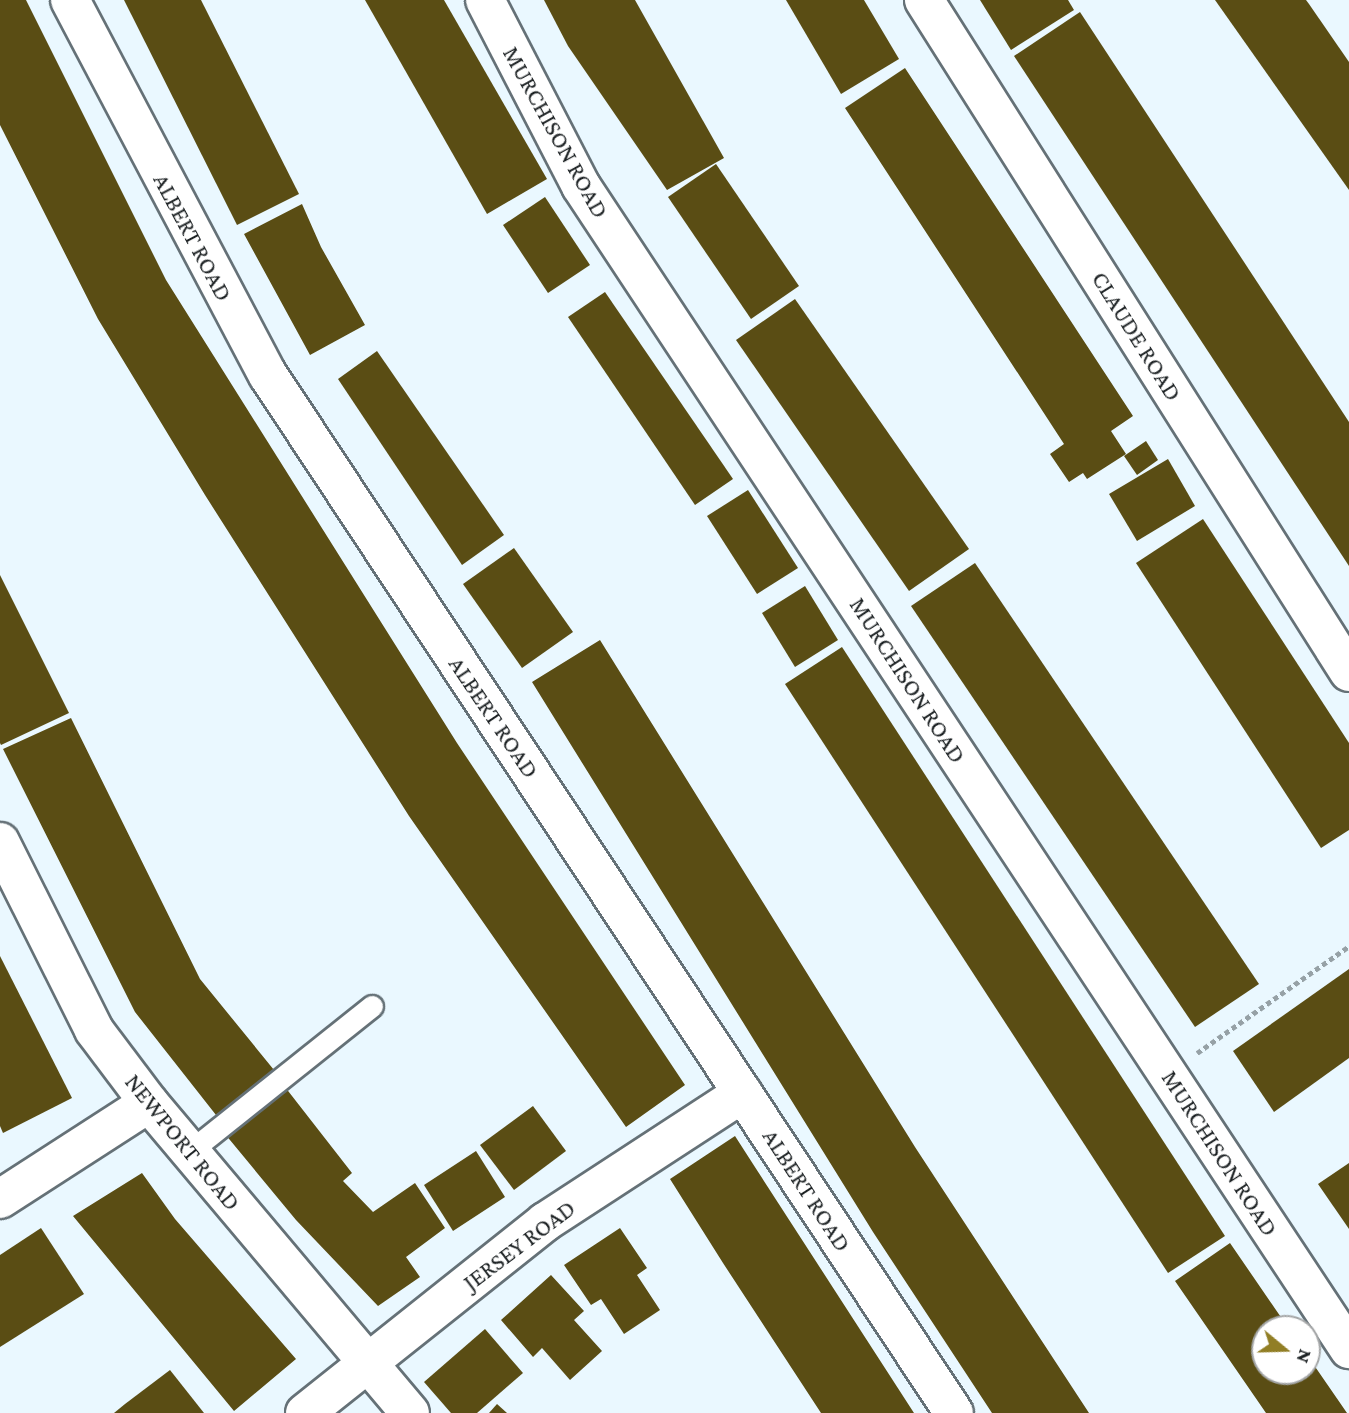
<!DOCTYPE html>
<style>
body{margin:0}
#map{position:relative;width:1349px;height:1413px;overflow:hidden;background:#eaf8ff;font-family:"Crimson Pro",serif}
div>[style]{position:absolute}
.building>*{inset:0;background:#5a4d14}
.path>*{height:4.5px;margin-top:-2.25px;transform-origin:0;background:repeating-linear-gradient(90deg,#96a1a6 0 5px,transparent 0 8.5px)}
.roads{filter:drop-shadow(2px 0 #657177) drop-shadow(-2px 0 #657177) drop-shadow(0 2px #657177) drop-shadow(0 -2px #657177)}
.service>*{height:21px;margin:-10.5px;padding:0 10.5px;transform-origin:10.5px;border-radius:10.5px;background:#fff}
.minor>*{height:38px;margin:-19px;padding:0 19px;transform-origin:19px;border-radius:19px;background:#fff}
span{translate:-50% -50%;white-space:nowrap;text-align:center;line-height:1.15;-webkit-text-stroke:7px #fff;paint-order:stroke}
.street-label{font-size:24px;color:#1c2123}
.north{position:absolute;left:1251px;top:1315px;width:70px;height:70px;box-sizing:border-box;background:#fff;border:2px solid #a4a6a7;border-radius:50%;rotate:109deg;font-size:19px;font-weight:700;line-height:28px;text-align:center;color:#1c2123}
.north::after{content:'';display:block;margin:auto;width:24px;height:32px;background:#917e25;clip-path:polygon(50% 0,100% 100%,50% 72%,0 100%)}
</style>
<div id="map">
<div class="building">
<div style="clip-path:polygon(0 0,26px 0,166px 280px,457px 743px,685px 1085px,626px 1127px,409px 816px,205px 495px,98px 319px,0 125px)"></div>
<div style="clip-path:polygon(124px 0,201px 0,299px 194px,237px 225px)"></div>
<div style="clip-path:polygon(365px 0,444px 0,547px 179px,487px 214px)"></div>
<div style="clip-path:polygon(544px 0,635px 0,724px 158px,667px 190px,568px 46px)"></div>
<div style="clip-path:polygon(786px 0,864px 0,899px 59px,841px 94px)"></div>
<div style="clip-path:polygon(980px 0,1068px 0,1074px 10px,1011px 50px)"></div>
<div style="clip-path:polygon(1215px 0,1306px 0,1309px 4px,1349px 62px,1349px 190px)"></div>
<div style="clip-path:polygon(1080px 12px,1349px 422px,1349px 566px,1014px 56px)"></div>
<div style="clip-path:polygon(905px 68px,1133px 416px,1111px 431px,1126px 454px,1087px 479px,1083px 473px,1069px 482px,1050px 454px,1064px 444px,845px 108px)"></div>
<div style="clip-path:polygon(716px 164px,799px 286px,751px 319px,668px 197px)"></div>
<div style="clip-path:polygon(545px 197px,590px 265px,548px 293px,503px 225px)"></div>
<div style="clip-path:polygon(302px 204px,321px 247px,365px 325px,310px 355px,244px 234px)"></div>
<div style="clip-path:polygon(605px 292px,733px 479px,695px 505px,568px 317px)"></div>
<div style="clip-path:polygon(795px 299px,969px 549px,909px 591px,736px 340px)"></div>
<div style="clip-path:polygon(377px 351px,504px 535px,462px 565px,338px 379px)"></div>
<div style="clip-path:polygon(1146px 441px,1158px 460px,1137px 475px,1124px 456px)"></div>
<div style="clip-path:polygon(1168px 459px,1195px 506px,1137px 541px,1109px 494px)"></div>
<div style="clip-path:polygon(748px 490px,798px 568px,757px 594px,707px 516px)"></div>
<div style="clip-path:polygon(1203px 519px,1349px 743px,1349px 830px,1321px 848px,1136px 563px)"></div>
<div style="clip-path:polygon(514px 548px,573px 632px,522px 668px,463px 584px)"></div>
<div style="clip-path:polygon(975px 563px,1259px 984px,1195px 1027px,911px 606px)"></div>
<div style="clip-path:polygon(0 575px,69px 713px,1px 745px,0 743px)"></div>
<div style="clip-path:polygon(805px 586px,838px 640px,795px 667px,762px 613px)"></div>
<div style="clip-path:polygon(600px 640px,915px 1147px,1089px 1413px,992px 1413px,873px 1232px,532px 682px)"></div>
<div style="clip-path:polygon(842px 647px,1225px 1236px,1168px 1273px,785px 684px)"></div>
<div style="clip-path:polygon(71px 718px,200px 979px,274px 1070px,216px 1115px,135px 1012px,3px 749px)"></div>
<div style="clip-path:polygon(0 956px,72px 1098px,3px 1133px,0 1126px)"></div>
<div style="clip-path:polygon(1349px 969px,1349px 1058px,1274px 1112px,1233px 1051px)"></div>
<div style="clip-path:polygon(285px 1087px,352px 1173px,343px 1181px,373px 1212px,415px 1183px,445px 1228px,406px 1257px,420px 1277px,378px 1306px,296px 1220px,225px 1134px)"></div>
<div style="clip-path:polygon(533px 1106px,566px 1151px,514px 1190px,480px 1145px)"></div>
<div style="clip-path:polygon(735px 1136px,753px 1164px,914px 1413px,821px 1413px,723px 1263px,670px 1179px)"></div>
<div style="clip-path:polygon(476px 1151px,505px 1197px,453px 1231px,424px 1185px)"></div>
<div style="clip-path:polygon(1349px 1163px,1349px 1229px,1318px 1184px)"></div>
<div style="clip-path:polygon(142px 1173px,175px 1219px,296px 1359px,234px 1411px,73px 1216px)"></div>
<div style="clip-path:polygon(41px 1228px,84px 1294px,0 1347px,0 1255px)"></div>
<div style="clip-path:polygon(620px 1228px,647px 1268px,637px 1275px,660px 1310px,624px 1334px,601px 1299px,591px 1305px,564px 1265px)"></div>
<div style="clip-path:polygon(1230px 1243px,1289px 1329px,1265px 1329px,1265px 1371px,1307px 1371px,1307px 1355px,1347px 1413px,1266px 1413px,1175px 1281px)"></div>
<div style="clip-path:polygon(551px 1275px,584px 1311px,574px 1320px,602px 1351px,570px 1380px,542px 1348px,533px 1357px,501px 1320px)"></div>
<div style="clip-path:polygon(485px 1329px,523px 1373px,477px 1413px,451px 1413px,424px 1382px)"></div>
<div style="clip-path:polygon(170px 1370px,204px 1413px,114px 1413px,125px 1404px)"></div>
<div style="clip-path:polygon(497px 1404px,507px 1413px,489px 1413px)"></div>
</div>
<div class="path">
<div style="left:1197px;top:1053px;width:186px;rotate:-35.1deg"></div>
</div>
<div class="roads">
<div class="service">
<div style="left:189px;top:1152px;width:234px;rotate:-38.6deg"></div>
</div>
<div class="minor">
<div style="left:70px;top:0;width:424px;rotate:62.2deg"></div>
<div style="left:268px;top:375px;width:1244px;rotate:56.54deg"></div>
<div style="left:485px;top:0;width:209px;rotate:62.7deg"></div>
<div style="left:581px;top:186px;width:1394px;rotate:56.56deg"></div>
<div style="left:924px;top:0;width:795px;rotate:57.69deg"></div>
<div style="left:0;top:842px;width:210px;rotate:63.4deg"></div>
<div style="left:94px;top:1030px;width:91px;rotate:53deg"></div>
<div style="left:149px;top:1103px;width:405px;rotate:49.9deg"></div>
<div style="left:0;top:1199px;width:177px;rotate:-32.8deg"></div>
<div style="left:305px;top:1413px;width:307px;rotate:-38.5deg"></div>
<div style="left:545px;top:1222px;width:236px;rotate:-33.1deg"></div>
</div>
</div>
<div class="street-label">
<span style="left:556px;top:132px;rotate:61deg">MURCHISON ROAD</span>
<span style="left:193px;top:237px;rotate:62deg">ALBERT ROAD</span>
<span style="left:1137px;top:336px;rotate:58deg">CLAUDE ROAD</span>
<span style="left:908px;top:680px;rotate:57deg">MURCHISON ROAD</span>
<span style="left:494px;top:717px;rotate:56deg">ALBERT ROAD</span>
<span style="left:183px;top:1142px;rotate:51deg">NEWPORT ROAD</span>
<span style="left:1220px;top:1153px;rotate:57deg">MURCHISON ROAD</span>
<span style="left:807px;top:1190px;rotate:57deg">ALBERT ROAD</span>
<span style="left:519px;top:1245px;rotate:-37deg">JERSEY ROAD</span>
</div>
<div class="north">N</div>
</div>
